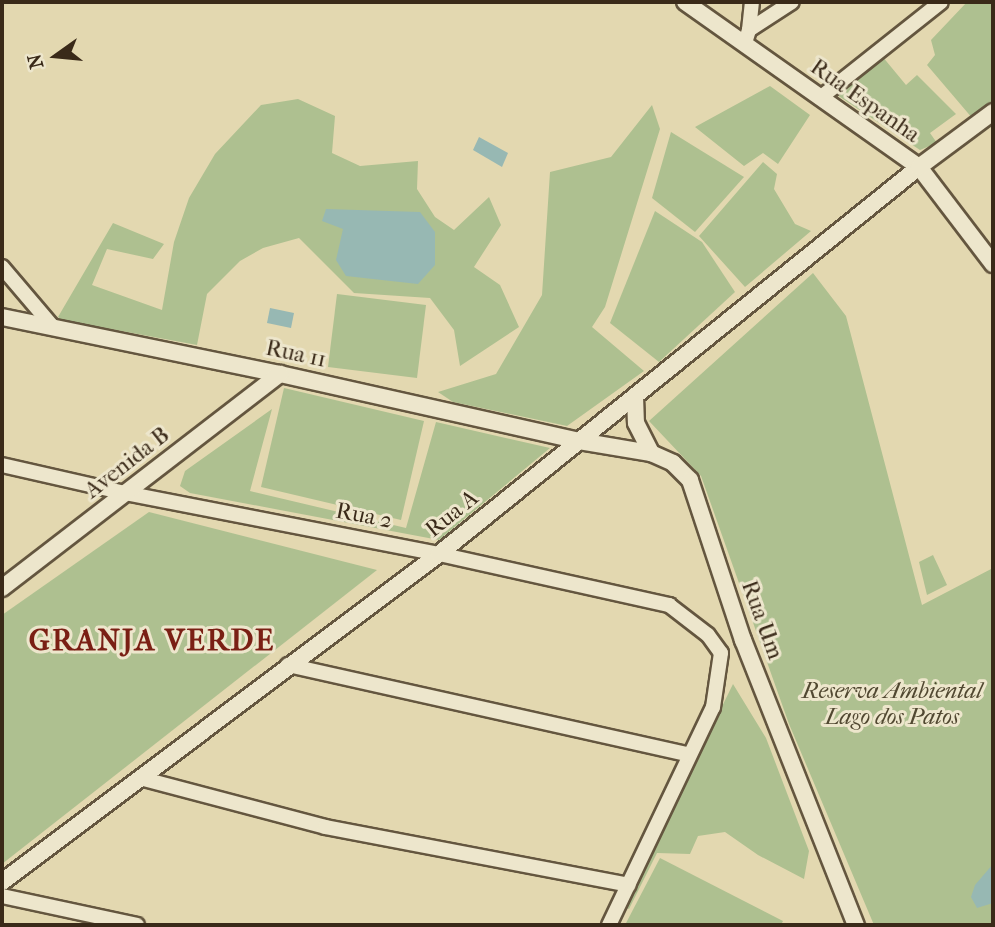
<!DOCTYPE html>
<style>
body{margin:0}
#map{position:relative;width:995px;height:927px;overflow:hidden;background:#e3d8b0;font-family:"IM FELL French Canon",serif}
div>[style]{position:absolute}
.green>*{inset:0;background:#aec090}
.water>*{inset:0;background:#97b8b3}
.roads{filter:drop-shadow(2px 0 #64563f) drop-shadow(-2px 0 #64563f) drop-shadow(0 2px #64563f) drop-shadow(0 -2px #64563f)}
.minor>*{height:14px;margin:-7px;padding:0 7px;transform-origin:7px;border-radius:7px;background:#ede6cc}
.tertiary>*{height:16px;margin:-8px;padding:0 8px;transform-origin:8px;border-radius:8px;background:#ede6cc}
span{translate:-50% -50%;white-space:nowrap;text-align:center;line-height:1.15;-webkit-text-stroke:6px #ede6cc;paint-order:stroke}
.street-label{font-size:23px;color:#3a2a19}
.park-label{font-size:23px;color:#514831;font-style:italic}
.district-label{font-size:30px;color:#7a1f14;font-weight:700;letter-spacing:2px}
.frame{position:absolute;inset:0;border:4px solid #3a2a19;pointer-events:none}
.north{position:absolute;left:21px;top:21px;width:70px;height:70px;-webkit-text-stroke:5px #ede6cc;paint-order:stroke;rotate:255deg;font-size:19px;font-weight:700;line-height:28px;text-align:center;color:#3a2a19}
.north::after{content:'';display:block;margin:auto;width:24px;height:32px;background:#3a2a19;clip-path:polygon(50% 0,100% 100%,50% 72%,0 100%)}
</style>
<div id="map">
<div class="green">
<div style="clip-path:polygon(967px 2px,993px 2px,993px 102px,973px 119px,927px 65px,935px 55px,931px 40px)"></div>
<div style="clip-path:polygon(882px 56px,906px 85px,917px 75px,956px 114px,930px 133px,937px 143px,920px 150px,837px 95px)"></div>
<div style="clip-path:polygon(770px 86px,810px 115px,778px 164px,763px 153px,744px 166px,695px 127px)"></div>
<div style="clip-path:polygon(298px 99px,335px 116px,332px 153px,360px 166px,418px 161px,417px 189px,435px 217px,454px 230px,489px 197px,501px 225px,474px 267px,500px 285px,519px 327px,460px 366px,454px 330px,430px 298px,354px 293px,299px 238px,263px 248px,240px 261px,207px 294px,197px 345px,62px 320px,58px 317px,113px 223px,164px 244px,153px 259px,107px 249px,92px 285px,162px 310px,174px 242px,189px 198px,215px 154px,261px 105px)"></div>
<div style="clip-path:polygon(652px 105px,660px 129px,605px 307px,592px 327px,644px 371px,567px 426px,453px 402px,438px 392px,496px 374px,542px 295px,550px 172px,611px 157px)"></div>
<div style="clip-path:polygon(671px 132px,744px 177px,695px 232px,652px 198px)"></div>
<div style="clip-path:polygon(763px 162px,777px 174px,774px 189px,795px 224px,811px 231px,745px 287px,699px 236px)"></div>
<div style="clip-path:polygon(655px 211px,702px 242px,735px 292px,659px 362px,610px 323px)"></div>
<div style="clip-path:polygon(813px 273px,846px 316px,922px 605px,993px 568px,993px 925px,874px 925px,789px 724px,701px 476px,649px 421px)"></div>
<div style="clip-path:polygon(337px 294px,426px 305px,417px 378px,328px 367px)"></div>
<div style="clip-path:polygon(284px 388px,424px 421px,401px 520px,261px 487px)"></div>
<div style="clip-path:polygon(272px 409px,250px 491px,406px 528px,436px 422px,550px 448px,439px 540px,190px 493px,180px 486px,185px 471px)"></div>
<div style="clip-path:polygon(149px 512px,377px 570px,2px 864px,2px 615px)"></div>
<div style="clip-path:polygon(933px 555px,947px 585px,927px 595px,919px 562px)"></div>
<div style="clip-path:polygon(733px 684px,766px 738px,809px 851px,804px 879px,758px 855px,725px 832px,698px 836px,690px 854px,657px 853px,629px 909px,624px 907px)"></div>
<div style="clip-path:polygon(660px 858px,783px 921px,781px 925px,625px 925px)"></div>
</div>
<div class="water">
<div style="clip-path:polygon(479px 137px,508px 153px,502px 167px,473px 150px)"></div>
<div style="clip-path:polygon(326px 209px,420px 212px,435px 232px,435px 265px,418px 284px,346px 276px,336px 260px,343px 229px,322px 221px)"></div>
<div style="clip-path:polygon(270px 308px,294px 313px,291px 328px,267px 323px)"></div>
<div style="clip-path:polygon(993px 864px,993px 903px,977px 908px,971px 897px,975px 885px)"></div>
</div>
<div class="roads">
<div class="minor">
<div style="left:749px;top:30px;width:28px;rotate:-84deg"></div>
<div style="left:745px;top:43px;width:14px;rotate:-73deg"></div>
<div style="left:749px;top:30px;width:51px;rotate:-33.1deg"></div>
<div style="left:820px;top:98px;width:154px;rotate:-38.4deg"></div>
<div style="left:2px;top:267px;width:80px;rotate:49.6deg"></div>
<div style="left:2px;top:465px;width:126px;rotate:12.8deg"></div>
<div style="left:125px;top:493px;width:320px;rotate:11deg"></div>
<div style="left:439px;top:554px;width:236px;rotate:12.5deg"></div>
<div style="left:669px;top:605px;width:49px;rotate:37.6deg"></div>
<div style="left:708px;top:635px;width:22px;rotate:54deg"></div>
<div style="left:721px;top:653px;width:55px;rotate:98.4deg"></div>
<div style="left:713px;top:707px;width:242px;rotate:115.5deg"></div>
<div style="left:288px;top:665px;width:411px;rotate:12.6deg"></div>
<div style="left:140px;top:778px;width:191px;rotate:14.8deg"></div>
<div style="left:325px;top:827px;width:309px;rotate:10.8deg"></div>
<div style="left:2px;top:896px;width:138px;rotate:12.1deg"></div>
</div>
<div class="tertiary">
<div style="left:685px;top:2px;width:286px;rotate:35.2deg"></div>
<div style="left:919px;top:167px;width:122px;rotate:52.7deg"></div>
<div style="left:2px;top:317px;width:284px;rotate:11.6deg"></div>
<div style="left:280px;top:374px;width:306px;rotate:12.6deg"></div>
<div style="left:579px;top:441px;width:73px;rotate:9.5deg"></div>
<div style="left:651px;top:453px;width:24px;rotate:24deg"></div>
<div style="left:673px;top:463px;width:24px;rotate:45deg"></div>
<div style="left:690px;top:480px;width:169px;rotate:71.7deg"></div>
<div style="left:743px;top:640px;width:307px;rotate:68.4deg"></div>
<div style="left:635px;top:396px;width:27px;rotate:88deg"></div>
<div style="left:636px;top:423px;width:34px;rotate:63deg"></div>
<div style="left:2px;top:588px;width:351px;rotate:-37.6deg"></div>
<div style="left:2px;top:882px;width:546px;rotate:-36.89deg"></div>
<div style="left:439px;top:554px;width:617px;rotate:-38.88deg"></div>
<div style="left:919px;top:167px;width:92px;rotate:-36.6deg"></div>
</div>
</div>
<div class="street-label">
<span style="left:865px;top:101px;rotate:35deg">Rua Espanha</span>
<span style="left:296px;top:354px;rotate:12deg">Rua 11</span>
<span style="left:127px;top:463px;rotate:-38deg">Avenida B</span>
<span style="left:452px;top:514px;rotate:-39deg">Rua A</span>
<span style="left:364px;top:516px;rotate:11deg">Rua 2</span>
<span style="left:762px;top:620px;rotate:70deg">Rua Um</span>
</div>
<div class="park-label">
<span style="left:892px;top:704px">Reserva Ambiental<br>Lago dos Patos</span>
</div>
<div class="district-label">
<span style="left:152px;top:641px">GRANJA VERDE</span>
</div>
<div class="frame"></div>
<div class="north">N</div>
</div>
